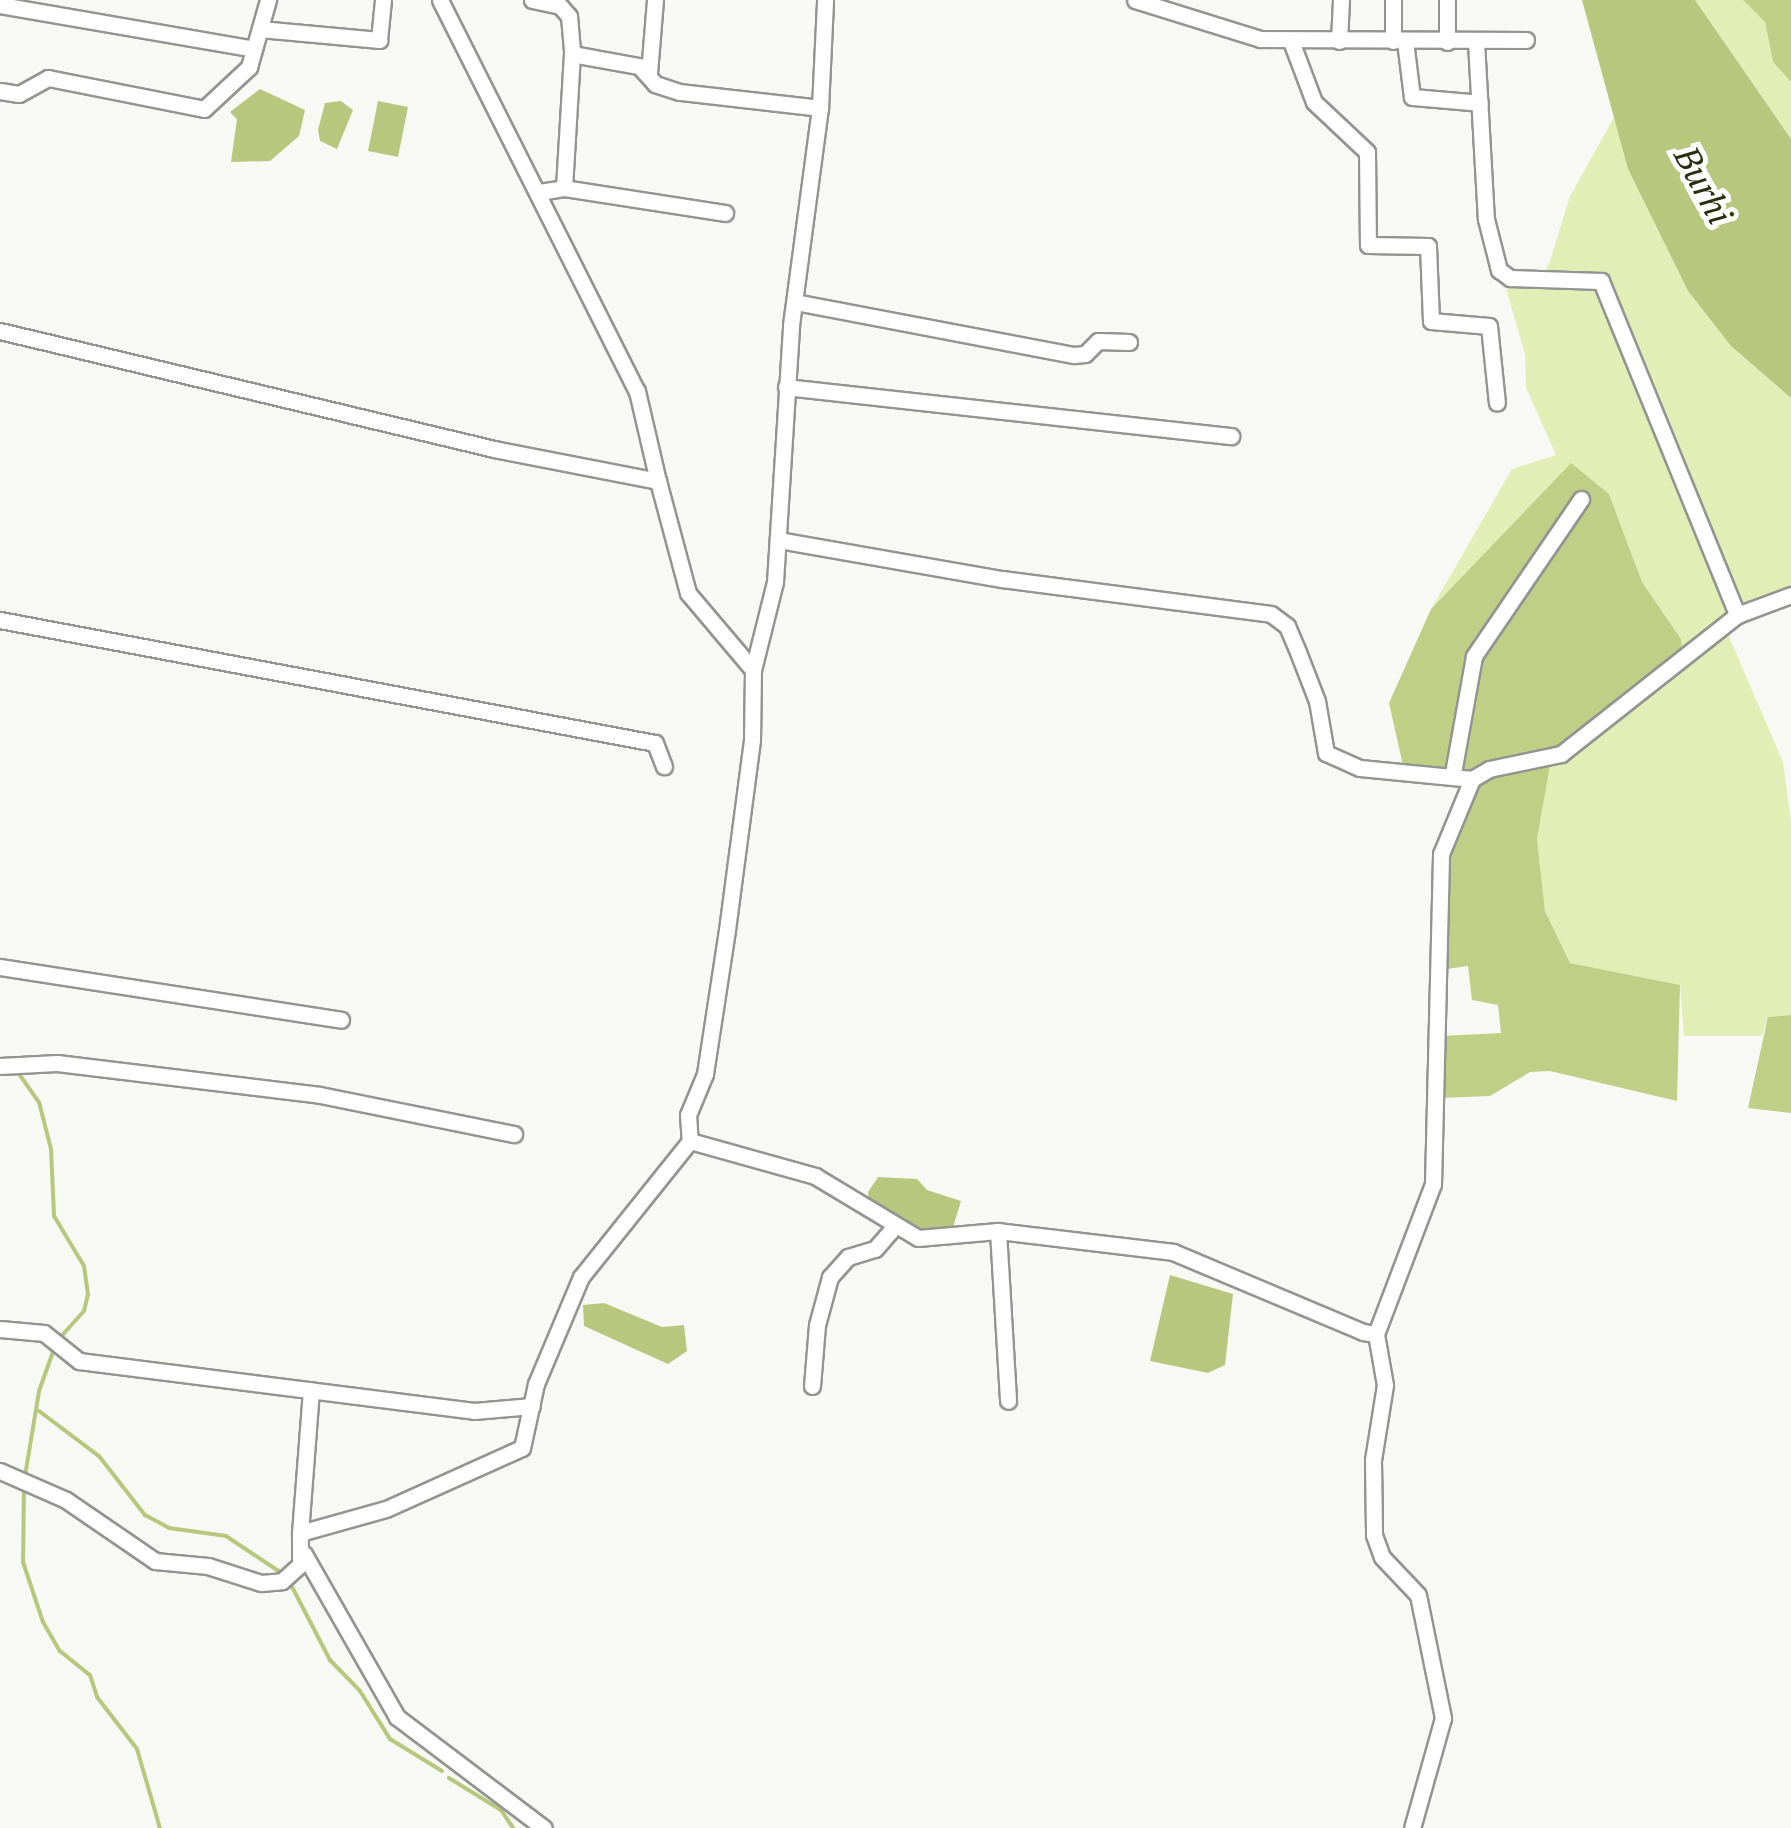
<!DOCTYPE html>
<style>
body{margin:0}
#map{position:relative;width:1791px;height:1828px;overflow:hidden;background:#f8f9f4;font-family:"PT Serif",serif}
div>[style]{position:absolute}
.green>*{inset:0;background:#e1efb7}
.forest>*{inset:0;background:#bfd086}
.water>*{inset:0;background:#b7c87e}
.stream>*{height:4px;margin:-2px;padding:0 2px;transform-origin:2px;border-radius:2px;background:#b7c87e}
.roads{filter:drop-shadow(2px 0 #939590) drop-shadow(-2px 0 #939590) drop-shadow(0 2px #939590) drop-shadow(0 -2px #939590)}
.minor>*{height:15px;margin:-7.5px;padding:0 7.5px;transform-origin:7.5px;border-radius:7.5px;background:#fff}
span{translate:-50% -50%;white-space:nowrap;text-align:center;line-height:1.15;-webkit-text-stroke:10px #fff;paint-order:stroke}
.water-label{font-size:35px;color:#282f0f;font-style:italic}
</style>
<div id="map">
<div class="green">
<div style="clip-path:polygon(1695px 0,1743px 0,1765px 22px,1773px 62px,1791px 82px,1791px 139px)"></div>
<div style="clip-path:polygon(1617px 112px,1628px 169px,1688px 291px,1731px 346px,1791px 398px,1791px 604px,1727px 632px,1783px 762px,1791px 822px,1791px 1015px,1768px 1017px,1762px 1036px,1684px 1036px,1680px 985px,1570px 963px,1545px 911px,1537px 839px,1549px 766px,1683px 666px,1681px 639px,1642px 582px,1609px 494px,1570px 464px,1431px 609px,1512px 469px,1556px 455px,1526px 388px,1525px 354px,1504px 281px,1533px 289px,1549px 264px,1570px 196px)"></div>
</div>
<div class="forest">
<div style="clip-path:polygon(1743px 0,1791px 0,1791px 82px,1773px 62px,1765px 22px)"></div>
<div style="clip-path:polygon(1571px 463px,1609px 494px,1642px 582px,1681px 639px,1683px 666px,1550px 765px,1537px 839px,1545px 911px,1570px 963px,1680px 985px,1677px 1101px,1550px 1071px,1530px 1072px,1490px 1096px,1440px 1098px,1442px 1036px,1501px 1033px,1498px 1005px,1472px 1000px,1468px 966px,1440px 970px,1440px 872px,1478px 789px,1404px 770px,1389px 703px,1431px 609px)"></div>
<div style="clip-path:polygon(1791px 1015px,1791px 1113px,1748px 1108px,1768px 1017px)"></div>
</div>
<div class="water">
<div style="clip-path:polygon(1582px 0,1695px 0,1791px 139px,1791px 398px,1731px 346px,1688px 291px,1628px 169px)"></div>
<div style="clip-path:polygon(260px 89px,305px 110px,299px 136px,270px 161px,231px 162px,237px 119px,230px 112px)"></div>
<div style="clip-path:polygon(341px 101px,353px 110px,337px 149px,320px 141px,318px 130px,325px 103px)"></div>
<div style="clip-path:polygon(378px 101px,408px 107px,398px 157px,368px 151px)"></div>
<div style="clip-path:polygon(878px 1177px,917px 1179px,927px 1190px,961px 1201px,951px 1234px,928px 1238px,870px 1208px,868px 1192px)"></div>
<div style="clip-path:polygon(1170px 1275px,1233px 1294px,1225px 1365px,1208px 1373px,1150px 1361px)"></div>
<div style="clip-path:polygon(604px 1303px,662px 1327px,684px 1325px,687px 1351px,668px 1364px,584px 1326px,583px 1305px)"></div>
</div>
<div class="stream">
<div style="left:17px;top:1071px;width:38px;rotate:55deg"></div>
<div style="left:39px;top:1102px;width:49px;rotate:75.7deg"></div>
<div style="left:51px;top:1149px;width:67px;rotate:87.4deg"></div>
<div style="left:54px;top:1216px;width:58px;rotate:59deg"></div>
<div style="left:84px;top:1266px;width:28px;rotate:82deg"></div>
<div style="left:88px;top:1294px;width:17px;rotate:103deg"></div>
<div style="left:84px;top:1311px;width:40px;rotate:132deg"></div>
<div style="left:39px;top:1411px;width:75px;rotate:36.9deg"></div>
<div style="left:99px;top:1456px;width:75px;rotate:52.1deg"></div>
<div style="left:145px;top:1515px;width:27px;rotate:28deg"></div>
<div style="left:169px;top:1528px;width:58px;rotate:8deg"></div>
<div style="left:226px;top:1536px;width:69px;rotate:33.7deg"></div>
<div style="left:25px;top:1476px;width:86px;rotate:-80.6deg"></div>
<div style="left:39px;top:1391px;width:45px;rotate:-70.3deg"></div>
<div style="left:24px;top:1485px;width:77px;rotate:90.7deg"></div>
<div style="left:23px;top:1562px;width:63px;rotate:71.6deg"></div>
<div style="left:43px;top:1622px;width:34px;rotate:60deg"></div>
<div style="left:60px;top:1651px;width:38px;rotate:39deg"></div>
<div style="left:90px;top:1675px;width:23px;rotate:72deg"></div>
<div style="left:97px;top:1697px;width:66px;rotate:52.4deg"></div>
<div style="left:137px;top:1749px;width:82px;rotate:73.8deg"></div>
<div style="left:289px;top:1581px;width:89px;rotate:62.6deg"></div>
<div style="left:330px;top:1660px;width:43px;rotate:45.9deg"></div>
<div style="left:360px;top:1691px;width:57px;rotate:58deg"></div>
<div style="left:390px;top:1739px;width:61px;rotate:31.6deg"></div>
<div style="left:449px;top:1778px;width:61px;rotate:31.6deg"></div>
<div style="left:501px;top:1810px;width:22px;rotate:56deg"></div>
</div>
<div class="roads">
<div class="minor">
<div style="left:440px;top:0;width:438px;rotate:63.3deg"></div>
<div style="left:637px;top:391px;width:92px;rotate:76.9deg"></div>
<div style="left:532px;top:0;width:29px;rotate:12deg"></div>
<div style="left:560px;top:6px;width:13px;rotate:48deg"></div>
<div style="left:569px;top:16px;width:38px;rotate:85deg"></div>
<div style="left:572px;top:54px;width:68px;rotate:10.2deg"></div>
<div style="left:639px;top:66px;width:24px;rotate:48deg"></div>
<div style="left:655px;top:84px;width:26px;rotate:18deg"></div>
<div style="left:680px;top:92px;width:141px;rotate:6.5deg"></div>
<div style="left:1135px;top:0;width:131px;rotate:17.3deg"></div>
<div style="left:1260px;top:39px;width:266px;rotate:0.2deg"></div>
<div style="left:1447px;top:0;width:42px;rotate:90deg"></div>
<div style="left:0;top:5px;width:258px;rotate:9.8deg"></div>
<div style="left:260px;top:29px;width:120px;rotate:5.3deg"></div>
<div style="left:379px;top:40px;width:40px;rotate:-84.3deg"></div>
<div style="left:1291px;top:41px;width:65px;rotate:69.3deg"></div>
<div style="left:1314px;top:102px;width:73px;rotate:43.3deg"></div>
<div style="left:1367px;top:152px;width:93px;rotate:89.4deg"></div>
<div style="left:1368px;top:245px;width:60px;rotate:1deg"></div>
<div style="left:1428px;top:246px;width:75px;rotate:87.7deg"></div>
<div style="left:1431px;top:321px;width:58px;rotate:4.9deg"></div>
<div style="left:1489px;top:326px;width:77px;rotate:84.1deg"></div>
<div style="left:1339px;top:41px;width:41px;rotate:-87.2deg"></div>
<div style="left:1393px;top:41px;width:41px;rotate:-90deg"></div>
<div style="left:1405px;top:41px;width:56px;rotate:82.9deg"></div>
<div style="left:1412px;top:97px;width:68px;rotate:5deg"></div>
<div style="left:1476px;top:42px;width:177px;rotate:86.8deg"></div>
<div style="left:1486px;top:219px;width:53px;rotate:75.7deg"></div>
<div style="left:1499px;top:270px;width:14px;rotate:36deg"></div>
<div style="left:1510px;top:278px;width:91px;rotate:1.9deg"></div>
<div style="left:1601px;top:281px;width:361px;rotate:67.8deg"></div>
<div style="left:649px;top:73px;width:73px;rotate:-85.3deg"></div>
<div style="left:0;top:91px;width:19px;rotate:9deg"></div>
<div style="left:19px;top:94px;width:33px;rotate:-29deg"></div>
<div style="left:48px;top:78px;width:159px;rotate:11.2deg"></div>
<div style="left:204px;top:109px;width:62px;rotate:-43deg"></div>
<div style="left:249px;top:67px;width:70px;rotate:-74.2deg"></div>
<div style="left:564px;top:188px;width:134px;rotate:-86.6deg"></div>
<div style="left:539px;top:192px;width:25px;rotate:-9deg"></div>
<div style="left:564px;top:188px;width:163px;rotate:8.8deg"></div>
<div style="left:795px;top:302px;width:284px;rotate:10.8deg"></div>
<div style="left:1074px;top:355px;width:11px;rotate:-5deg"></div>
<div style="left:1085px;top:354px;width:18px;rotate:-45deg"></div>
<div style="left:1098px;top:341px;width:31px;rotate:2deg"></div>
<div style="left:0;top:331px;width:508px;rotate:13.43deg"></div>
<div style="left:494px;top:449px;width:167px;rotate:11deg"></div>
<div style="left:658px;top:481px;width:116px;rotate:75deg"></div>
<div style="left:688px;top:593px;width:101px;rotate:49.8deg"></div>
<div style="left:753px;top:670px;width:70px;rotate:90.8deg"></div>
<div style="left:752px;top:740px;width:192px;rotate:97.5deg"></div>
<div style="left:727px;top:930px;width:146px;rotate:98.7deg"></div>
<div style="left:705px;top:1074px;width:44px;rotate:112.5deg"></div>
<div style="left:688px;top:1115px;width:26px;rotate:86deg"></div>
<div style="left:690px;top:1141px;width:130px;rotate:15.6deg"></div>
<div style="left:815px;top:1176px;width:120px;rotate:31deg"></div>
<div style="left:918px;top:1238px;width:80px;rotate:-5deg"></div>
<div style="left:998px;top:1231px;width:176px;rotate:6.8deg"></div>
<div style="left:1173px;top:1252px;width:206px;rotate:22.8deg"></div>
<div style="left:1363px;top:1332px;width:13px;rotate:9deg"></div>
<div style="left:1376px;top:1334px;width:160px;rotate:-69.2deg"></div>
<div style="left:1433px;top:1184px;width:330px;rotate:-88.6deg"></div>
<div style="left:1441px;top:854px;width:81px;rotate:-67.5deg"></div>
<div style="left:1472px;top:779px;width:20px;rotate:-30deg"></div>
<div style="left:1489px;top:769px;width:74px;rotate:-11.8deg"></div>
<div style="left:1561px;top:754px;width:224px;rotate:-38.3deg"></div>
<div style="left:1737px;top:615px;width:58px;rotate:-20.3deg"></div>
<div style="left:786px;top:387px;width:448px;rotate:6.3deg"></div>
<div style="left:778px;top:540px;width:227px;rotate:9.9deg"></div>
<div style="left:1002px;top:579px;width:271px;rotate:7.4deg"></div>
<div style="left:1271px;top:614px;width:20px;rotate:37deg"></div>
<div style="left:1287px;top:626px;width:28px;rotate:67deg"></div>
<div style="left:1298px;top:652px;width:53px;rotate:68.8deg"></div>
<div style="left:1317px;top:701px;width:53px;rotate:80.2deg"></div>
<div style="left:1326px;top:753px;width:37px;rotate:24deg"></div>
<div style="left:1360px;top:768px;width:113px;rotate:5.6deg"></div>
<div style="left:0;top:620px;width:666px;rotate:10.64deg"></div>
<div style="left:655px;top:743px;width:25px;rotate:69deg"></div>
<div style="left:753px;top:670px;width:91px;rotate:-76deg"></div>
<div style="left:775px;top:582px;width:257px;rotate:-86.4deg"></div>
<div style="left:791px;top:325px;width:219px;rotate:-82.4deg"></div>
<div style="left:820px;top:108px;width:108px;rotate:-87.3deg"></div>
<div style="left:1453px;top:773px;width:119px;rotate:-79.8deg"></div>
<div style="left:1474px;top:656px;width:190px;rotate:-55.7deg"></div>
<div style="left:0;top:967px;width:345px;rotate:8.8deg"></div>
<div style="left:0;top:1066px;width:57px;rotate:-3deg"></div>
<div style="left:57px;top:1063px;width:265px;rotate:6.9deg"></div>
<div style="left:320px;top:1095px;width:198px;rotate:11.4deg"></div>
<div style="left:998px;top:1231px;width:170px;rotate:86.6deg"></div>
<div style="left:0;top:1329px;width:44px;rotate:5.2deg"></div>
<div style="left:44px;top:1333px;width:45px;rotate:38.7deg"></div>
<div style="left:79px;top:1361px;width:398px;rotate:7.2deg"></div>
<div style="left:474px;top:1411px;width:58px;rotate:-4.9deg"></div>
<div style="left:1376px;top:1334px;width:52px;rotate:80deg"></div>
<div style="left:1385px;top:1385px;width:76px;rotate:99.1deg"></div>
<div style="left:1373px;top:1460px;width:75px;rotate:89.2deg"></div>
<div style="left:1374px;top:1535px;width:23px;rotate:70deg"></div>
<div style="left:1382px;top:1557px;width:52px;rotate:46.5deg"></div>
<div style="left:1418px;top:1595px;width:126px;rotate:78.5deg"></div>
<div style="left:1443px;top:1718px;width:114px;rotate:105.7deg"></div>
<div style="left:812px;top:1386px;width:61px;rotate:-85.3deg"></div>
<div style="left:817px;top:1325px;width:50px;rotate:-74.8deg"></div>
<div style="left:830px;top:1277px;width:27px;rotate:-48deg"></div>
<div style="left:848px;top:1257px;width:28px;rotate:-17deg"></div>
<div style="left:875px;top:1249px;width:28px;rotate:-49deg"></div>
<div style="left:0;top:1471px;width:72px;rotate:23.7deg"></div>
<div style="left:66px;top:1500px;width:108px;rotate:34.4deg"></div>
<div style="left:155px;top:1561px;width:53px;rotate:5.4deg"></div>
<div style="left:208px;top:1566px;width:56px;rotate:17.8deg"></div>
<div style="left:261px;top:1583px;width:21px;rotate:-5deg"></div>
<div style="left:282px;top:1581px;width:24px;rotate:-42deg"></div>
<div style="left:300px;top:1565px;width:32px;rotate:-90deg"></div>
<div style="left:300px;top:1533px;width:89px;rotate:-15.6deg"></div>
<div style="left:386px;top:1509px;width:149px;rotate:-24.2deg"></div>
<div style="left:522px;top:1448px;width:66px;rotate:-77.7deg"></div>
<div style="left:536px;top:1384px;width:116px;rotate:-67.2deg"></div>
<div style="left:581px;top:1277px;width:174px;rotate:-51.3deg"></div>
<div style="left:300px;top:1533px;width:143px;rotate:-85.6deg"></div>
<div style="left:304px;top:1554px;width:188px;rotate:60.3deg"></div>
<div style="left:397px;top:1717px;width:184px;rotate:37.1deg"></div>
</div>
</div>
<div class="water-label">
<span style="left:1704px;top:185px;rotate:62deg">Burhi</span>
</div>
</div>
